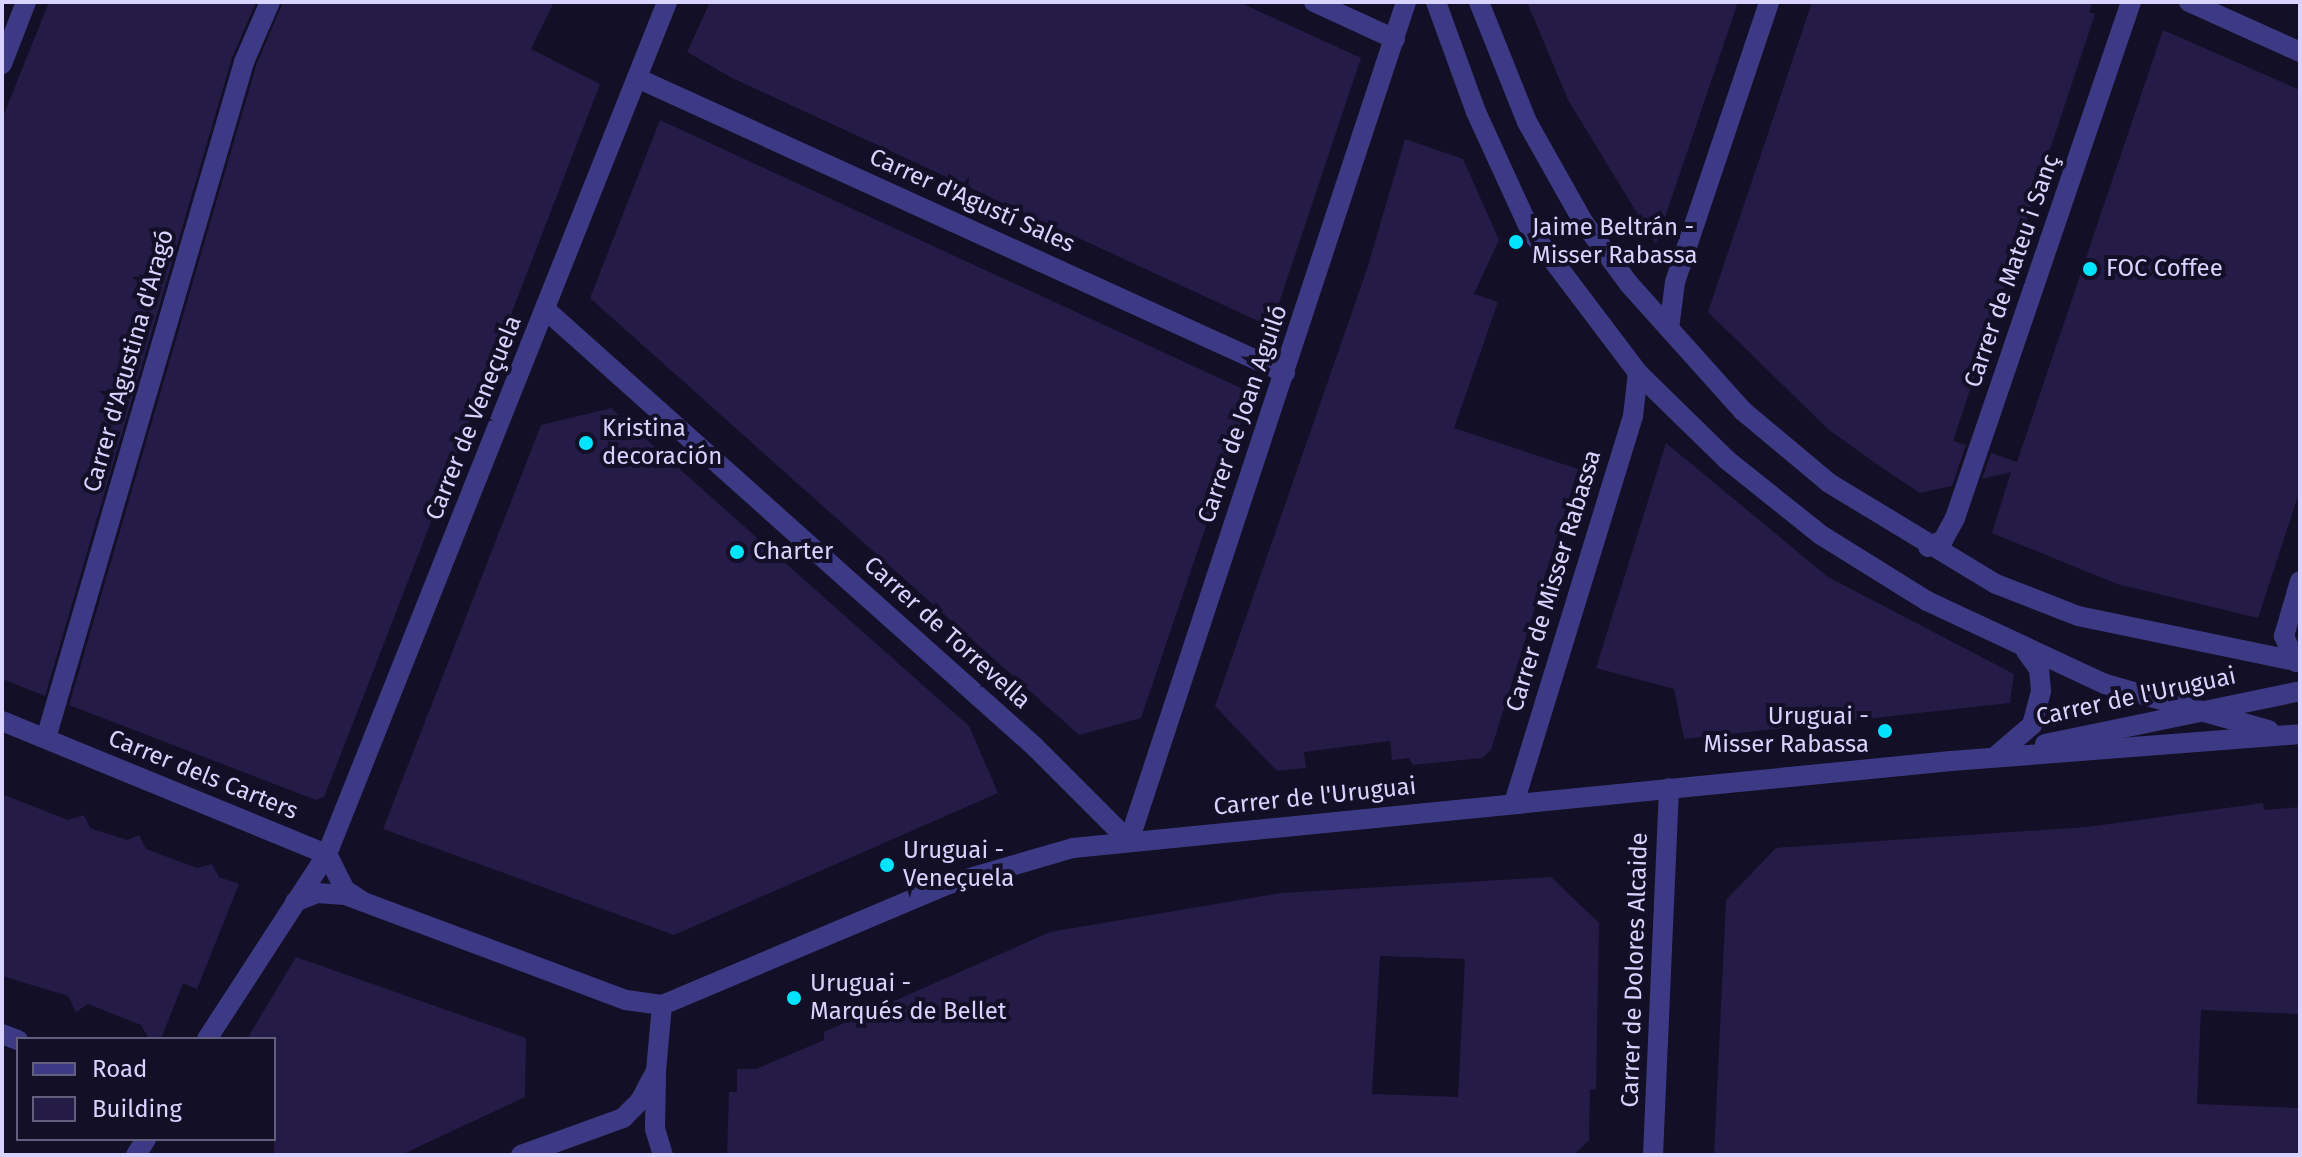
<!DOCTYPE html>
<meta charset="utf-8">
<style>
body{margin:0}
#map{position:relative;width:2302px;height:1157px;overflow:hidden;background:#130f26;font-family:"Fira Sans",sans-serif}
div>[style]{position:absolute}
.building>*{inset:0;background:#241b47}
.minor>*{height:20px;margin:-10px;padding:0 10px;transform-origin:10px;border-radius:10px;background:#3d3a85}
.tertiary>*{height:20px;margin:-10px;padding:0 10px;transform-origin:10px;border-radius:10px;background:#3d3a85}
.dots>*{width:22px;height:22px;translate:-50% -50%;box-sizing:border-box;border:4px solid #130f26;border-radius:50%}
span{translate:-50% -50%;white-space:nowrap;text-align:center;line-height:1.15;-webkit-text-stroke:8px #130f26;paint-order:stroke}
.street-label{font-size:24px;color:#d9d4ff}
.poi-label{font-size:24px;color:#d9d4ff}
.left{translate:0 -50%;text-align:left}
.right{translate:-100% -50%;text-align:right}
.frame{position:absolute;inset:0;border:4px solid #d9d4ff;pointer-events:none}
.legend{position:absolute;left:16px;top:1037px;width:260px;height:104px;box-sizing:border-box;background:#130f26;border:2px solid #625e7d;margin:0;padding:10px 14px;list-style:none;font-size:24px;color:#d9d4ff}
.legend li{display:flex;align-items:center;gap:16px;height:40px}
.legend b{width:40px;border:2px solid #625e7d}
</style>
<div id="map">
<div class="building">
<div style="clip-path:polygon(49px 2px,256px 2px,232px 58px,45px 696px,2px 679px,2px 119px)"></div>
<div style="clip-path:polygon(283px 2px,554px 2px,531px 49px,600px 84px,371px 677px,324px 797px,316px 800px,69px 705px,256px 66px)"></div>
<div style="clip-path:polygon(710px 2px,1239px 2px,1361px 58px,1271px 327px,732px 78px,687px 52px)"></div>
<div style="clip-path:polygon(1527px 2px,1738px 2px,1656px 244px,1568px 100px)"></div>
<div style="clip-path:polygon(1812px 2px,2093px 2px,2089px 12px,2095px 14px,1953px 441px,1966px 445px,1952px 486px,1920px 493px,1891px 474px,1829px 430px,1708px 312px)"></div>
<div style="clip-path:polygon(2163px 30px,2300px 90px,2300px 490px,2258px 618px,2117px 584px,1992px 533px,2011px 472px,1982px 479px,1991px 453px,2017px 462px)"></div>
<div style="clip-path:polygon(660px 120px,1243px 389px,1241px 395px,1249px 399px,1141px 718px,1079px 735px,590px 298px)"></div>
<div style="clip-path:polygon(1405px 139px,1463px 159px,1499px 240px,1474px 294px,1498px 302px,1454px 428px,1578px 469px,1491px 750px,1482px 758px,1413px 765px,1409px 758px,1392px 760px,1390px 741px,1304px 752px,1306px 768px,1277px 771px,1215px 706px,1368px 266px)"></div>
<div style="clip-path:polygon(611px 408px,969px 726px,998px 793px,674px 935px,383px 829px,541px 425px)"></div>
<div style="clip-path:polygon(1666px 443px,1828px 577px,2014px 674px,2010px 703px,1684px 739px,1674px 689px,1596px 668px)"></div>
<div style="clip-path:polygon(2px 794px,68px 820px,84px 815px,90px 828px,127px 840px,139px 835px,146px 849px,197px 868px,212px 864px,219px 877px,239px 884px,197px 989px,183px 983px,161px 1039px,149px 1039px,141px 1025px,88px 1004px,76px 1012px,68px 996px,2px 976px)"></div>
<div style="clip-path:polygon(2263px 803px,2264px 810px,2300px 807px,2300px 1014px,2201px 1010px,2197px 1104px,2300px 1108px,2300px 1155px,1714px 1155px,1726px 900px,1776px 848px,2087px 827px)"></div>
<div style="clip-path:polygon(evenodd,1551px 877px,1599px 923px,1596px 1090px,1590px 1089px,1589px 1140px,1574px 1155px,727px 1154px,729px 1092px,737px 1092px,737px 1069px,756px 1069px,824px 1040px,824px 1032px,1050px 932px,1281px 893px,1551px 877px,1380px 956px,1465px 959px,1458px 1097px,1372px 1094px,1380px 956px)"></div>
<div style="clip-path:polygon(296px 957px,526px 1038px,525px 1097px,401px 1155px,274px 1155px,274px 1039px,247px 1039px)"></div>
</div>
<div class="minor">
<div style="left:1314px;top:2px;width:89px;rotate:24.6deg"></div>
<div style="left:2189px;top:2px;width:122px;rotate:24.2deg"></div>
<div style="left:2px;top:64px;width:66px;rotate:-68.8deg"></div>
<div style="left:637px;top:78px;width:712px;rotate:24.48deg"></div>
<div style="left:546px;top:310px;width:654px;rotate:41.78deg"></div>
<div style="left:1034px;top:746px;width:134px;rotate:45deg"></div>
<div style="left:1129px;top:841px;width:884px;rotate:-71.73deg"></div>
<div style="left:1669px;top:329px;width:47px;rotate:-82.7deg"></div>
<div style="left:1675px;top:282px;width:295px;rotate:-71.4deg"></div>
<div style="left:1928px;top:547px;width:17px;rotate:-25deg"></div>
<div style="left:1943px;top:540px;width:25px;rotate:-61deg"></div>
<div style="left:1955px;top:518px;width:545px;rotate:-71.17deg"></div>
<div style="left:2296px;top:662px;width:29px;rotate:-115deg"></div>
<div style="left:2284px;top:636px;width:57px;rotate:-73.8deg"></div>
<div style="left:2px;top:721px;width:351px;rotate:22.3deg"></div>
<div style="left:327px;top:854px;width:40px;rotate:63.4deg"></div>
<div style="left:345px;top:890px;width:20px;rotate:33deg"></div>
<div style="left:46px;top:738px;width:704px;rotate:-73.67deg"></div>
<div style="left:244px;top:62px;width:65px;rotate:-66.6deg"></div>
<div style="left:1514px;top:803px;width:405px;rotate:-72.9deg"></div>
<div style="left:1633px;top:416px;width:43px;rotate:-83.4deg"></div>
<div style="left:295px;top:902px;width:24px;rotate:-22deg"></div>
<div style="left:317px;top:893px;width:28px;rotate:4deg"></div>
<div style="left:345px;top:895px;width:300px;rotate:20.5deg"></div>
<div style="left:626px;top:1000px;width:36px;rotate:8deg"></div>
<div style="left:662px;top:1005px;width:18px;rotate:-22deg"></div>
<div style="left:2px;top:1034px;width:17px;rotate:21deg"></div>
<div style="left:207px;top:1039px;width:221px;rotate:-57deg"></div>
<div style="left:327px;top:854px;width:917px;rotate:-68.24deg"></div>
<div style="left:656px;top:1076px;width:53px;rotate:91.1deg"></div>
<div style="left:655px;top:1129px;width:27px;rotate:73deg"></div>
<div style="left:136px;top:1155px;width:19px;rotate:-58deg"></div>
<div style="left:521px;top:1155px;width:109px;rotate:-19.9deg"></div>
<div style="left:623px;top:1118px;width:24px;rotate:-45deg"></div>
<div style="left:640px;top:1101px;width:34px;rotate:-62deg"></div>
<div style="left:656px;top:1071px;width:66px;rotate:-84.8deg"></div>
<div style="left:1653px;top:1155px;width:367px;rotate:-87.5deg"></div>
</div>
<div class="tertiary">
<div style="left:1436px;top:2px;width:117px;rotate:70deg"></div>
<div style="left:1476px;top:112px;width:130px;rotate:65.4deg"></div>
<div style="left:1530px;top:230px;width:179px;rotate:52.9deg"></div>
<div style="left:1638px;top:373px;width:124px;rotate:44.3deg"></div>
<div style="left:1727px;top:460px;width:120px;rotate:38.6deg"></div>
<div style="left:1821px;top:535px;width:125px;rotate:31.9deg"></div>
<div style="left:1927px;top:601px;width:196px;rotate:25deg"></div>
<div style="left:2105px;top:684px;width:170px;rotate:15.7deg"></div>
<div style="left:1479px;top:2px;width:129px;rotate:68.2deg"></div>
<div style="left:1527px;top:122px;width:116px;rotate:60.6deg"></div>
<div style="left:1584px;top:223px;width:76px;rotate:53.6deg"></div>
<div style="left:1629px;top:284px;width:171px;rotate:48.1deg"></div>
<div style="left:1743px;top:411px;width:112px;rotate:39.9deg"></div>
<div style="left:1829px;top:483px;width:195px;rotate:31.2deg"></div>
<div style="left:1996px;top:584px;width:88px;rotate:21.3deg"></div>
<div style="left:2078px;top:616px;width:227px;rotate:11.7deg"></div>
<div style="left:2045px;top:744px;width:260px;rotate:-11.7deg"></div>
<div style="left:1998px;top:754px;width:45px;rotate:-40.5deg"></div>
<div style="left:2032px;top:725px;width:35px;rotate:-75deg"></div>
<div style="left:2041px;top:691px;width:22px;rotate:-95deg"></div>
<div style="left:2039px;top:669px;width:22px;rotate:-126deg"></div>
<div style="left:679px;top:998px;width:293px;rotate:-22.9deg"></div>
<div style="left:949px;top:884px;width:129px;rotate:-16.2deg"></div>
<div style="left:1073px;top:848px;width:882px;rotate:-5.66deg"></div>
<div style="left:1951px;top:761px;width:350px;rotate:-4.4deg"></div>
</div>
<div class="dots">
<div style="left:1516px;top:242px;background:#00e5ff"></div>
<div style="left:2090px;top:269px;background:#00e5ff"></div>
<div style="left:586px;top:443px;background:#00e5ff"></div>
<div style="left:737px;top:552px;background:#00e5ff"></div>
<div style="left:1885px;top:731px;background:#00e5ff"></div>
<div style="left:887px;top:865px;background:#00e5ff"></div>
<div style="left:794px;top:998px;background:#00e5ff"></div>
</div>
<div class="street-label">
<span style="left:972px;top:201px;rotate:24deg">Carrer d'Agustí Sales</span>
<span style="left:2012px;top:271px;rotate:-71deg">Carrer de Mateu i Sanç</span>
<span style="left:129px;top:361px;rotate:-74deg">Carrer d'Agustina d'Aragó</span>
<span style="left:1243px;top:414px;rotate:-71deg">Carrer de Joan Aguiló</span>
<span style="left:474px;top:418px;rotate:-68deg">Carrer de Veneçuela</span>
<span style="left:1554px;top:581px;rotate:-73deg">Carrer de Misser Rabassa</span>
<span style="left:947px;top:633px;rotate:42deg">Carrer de Torrevella</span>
<span style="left:2136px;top:697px;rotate:-12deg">Carrer de l'Uruguai</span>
<span style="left:203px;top:775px;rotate:22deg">Carrer dels Carters</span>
<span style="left:1315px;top:797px;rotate:-6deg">Carrer de l'Uruguai</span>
<span style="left:1635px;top:970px;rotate:-88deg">Carrer de Dolores Alcaide</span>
</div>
<div class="poi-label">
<span class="left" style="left:1532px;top:242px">Jaime Beltrán -<br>Misser Rabassa</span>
<span class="left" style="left:2106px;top:269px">FOC Coffee</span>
<span class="left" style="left:602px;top:443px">Kristina<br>decoración</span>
<span class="left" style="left:753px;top:552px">Charter</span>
<span class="right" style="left:1869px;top:731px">Uruguai -<br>Misser Rabassa</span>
<span class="left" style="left:903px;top:865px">Uruguai -<br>Veneçuela</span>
<span class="left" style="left:810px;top:998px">Uruguai -<br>Marqués de Bellet</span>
</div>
<div class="frame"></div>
<ul class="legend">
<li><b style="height:10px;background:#3d3a85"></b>Road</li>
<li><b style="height:22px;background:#241b47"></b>Building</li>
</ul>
</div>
